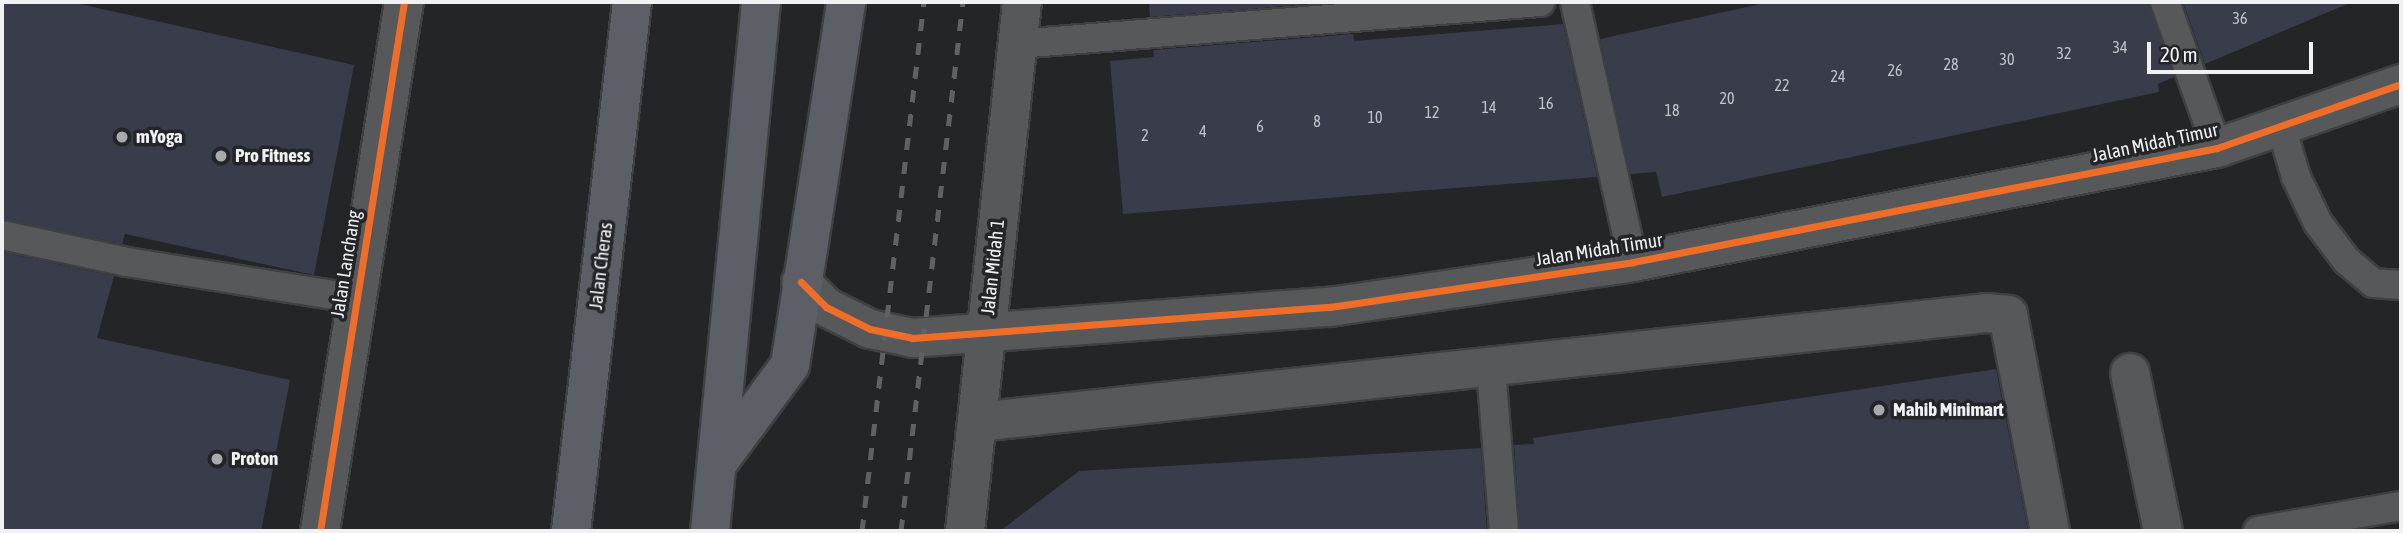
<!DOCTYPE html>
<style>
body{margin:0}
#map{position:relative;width:2403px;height:533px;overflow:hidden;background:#242527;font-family:"Asap Condensed",sans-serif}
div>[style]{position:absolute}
.building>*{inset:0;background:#383c4b}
.roads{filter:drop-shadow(2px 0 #3f4041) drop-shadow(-2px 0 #3f4041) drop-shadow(0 2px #3f4041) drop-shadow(0 -2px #3f4041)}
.service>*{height:28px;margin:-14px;padding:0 14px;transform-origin:14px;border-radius:14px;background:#57585a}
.minor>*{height:38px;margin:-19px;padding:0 19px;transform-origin:19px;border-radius:19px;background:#57585a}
.trunk>*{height:38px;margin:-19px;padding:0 19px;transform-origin:19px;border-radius:19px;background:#5c6066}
.rail>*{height:5px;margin-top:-2.5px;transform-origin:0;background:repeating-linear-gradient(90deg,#606162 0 12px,transparent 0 24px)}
.cycleway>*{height:7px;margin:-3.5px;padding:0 3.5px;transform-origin:3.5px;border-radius:3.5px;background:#ee6e29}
.dots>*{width:19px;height:19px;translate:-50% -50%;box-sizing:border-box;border:4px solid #232528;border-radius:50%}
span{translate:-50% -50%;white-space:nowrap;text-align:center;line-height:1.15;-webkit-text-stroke:7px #232528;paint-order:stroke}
.number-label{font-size:16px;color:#c2c4c9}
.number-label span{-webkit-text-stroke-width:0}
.poi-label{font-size:19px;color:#f0f1f3;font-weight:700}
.left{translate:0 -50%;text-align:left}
.street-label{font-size:19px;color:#f0f1f3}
.frame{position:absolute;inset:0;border:4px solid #f0f1f3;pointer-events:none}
.scale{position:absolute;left:2147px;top:42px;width:166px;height:32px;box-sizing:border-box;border:4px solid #f0f1f3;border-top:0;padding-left:9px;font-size:21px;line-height:24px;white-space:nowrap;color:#f0f1f3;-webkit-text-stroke:5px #232528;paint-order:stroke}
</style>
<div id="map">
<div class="building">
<div style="clip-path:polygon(2px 2px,71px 2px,354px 65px,314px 275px,125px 234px,122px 244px,2px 219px)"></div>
<div style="clip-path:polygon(1149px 2px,1336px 2px,1150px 17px)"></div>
<div style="clip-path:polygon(1770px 2px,2149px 2px,2174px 77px,2158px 84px,2159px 92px,1662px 197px,1656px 172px,1630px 174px,1600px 39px)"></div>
<div style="clip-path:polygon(2183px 2px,2352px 2px,2205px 64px)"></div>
<div style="clip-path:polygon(1563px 24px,1597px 177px,1123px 214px,1110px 61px,1154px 57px,1153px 50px,1353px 34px,1354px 41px)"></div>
<div style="clip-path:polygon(2px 252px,114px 276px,97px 338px,290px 380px,261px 531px,2px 531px)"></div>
<div style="clip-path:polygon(1996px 369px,2028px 531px,1520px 531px,1514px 445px,1534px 444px,1533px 438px)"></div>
<div style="clip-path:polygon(1481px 448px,1487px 531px,1000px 531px,1079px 471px)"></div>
</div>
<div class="roads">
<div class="service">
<div style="left:1575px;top:2px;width:266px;rotate:77.4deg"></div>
<div style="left:2165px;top:2px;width:155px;rotate:70.4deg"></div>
<div style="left:1018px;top:44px;width:524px;rotate:-4.6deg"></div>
<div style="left:2281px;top:126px;width:53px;rotate:73.6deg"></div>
<div style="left:2296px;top:177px;width:51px;rotate:64.4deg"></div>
<div style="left:2318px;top:223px;width:48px;rotate:52.7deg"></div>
<div style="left:2347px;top:261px;width:34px;rotate:40deg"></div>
<div style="left:2373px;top:283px;width:28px;rotate:4deg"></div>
<div style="left:2px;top:235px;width:128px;rotate:12.2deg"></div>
<div style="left:127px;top:262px;width:233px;rotate:9.1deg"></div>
<div style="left:1491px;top:369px;width:163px;rotate:85.4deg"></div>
<div style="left:2258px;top:531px;width:145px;rotate:-9.9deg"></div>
</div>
<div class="minor">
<div style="left:801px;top:282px;width:35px;rotate:45deg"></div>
<div style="left:826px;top:307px;width:49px;rotate:26.6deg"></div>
<div style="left:870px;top:329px;width:44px;rotate:11.8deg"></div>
<div style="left:913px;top:338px;width:418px;rotate:-4.3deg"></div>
<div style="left:1330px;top:307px;width:306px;rotate:-8.4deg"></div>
<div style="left:1633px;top:262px;width:595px;rotate:-11.05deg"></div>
<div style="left:2217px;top:148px;width:195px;rotate:-19.2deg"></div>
<div style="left:2130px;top:373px;width:161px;rotate:78.2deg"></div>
<div style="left:978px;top:422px;width:1015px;rotate:-6.17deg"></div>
<div style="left:1987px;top:313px;width:21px;rotate:5deg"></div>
<div style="left:2008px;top:315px;width:220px;rotate:79deg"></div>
<div style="left:320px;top:531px;width:536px;rotate:-80.98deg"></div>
<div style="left:965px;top:531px;width:532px;rotate:-83.85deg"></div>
</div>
<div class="trunk">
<div style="left:717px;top:464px;width:123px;rotate:-53.6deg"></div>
<div style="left:790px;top:365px;width:367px;rotate:-81.2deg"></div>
<div style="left:571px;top:531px;width:533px;rotate:-83.42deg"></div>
<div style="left:710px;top:531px;width:531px;rotate:-84.49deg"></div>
</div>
</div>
<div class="rail">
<div style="left:862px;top:531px;width:533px;rotate:-83.32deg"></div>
<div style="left:901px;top:531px;width:533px;rotate:-83.32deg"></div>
</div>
<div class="cycleway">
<div style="left:801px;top:282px;width:35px;rotate:45deg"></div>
<div style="left:826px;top:307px;width:49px;rotate:26.6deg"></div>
<div style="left:870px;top:329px;width:44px;rotate:11.8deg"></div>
<div style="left:913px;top:338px;width:418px;rotate:-4.3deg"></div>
<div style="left:1330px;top:307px;width:306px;rotate:-8.4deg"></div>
<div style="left:1633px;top:262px;width:595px;rotate:-11.05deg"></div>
<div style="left:2217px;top:148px;width:195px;rotate:-19.2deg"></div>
<div style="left:320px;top:531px;width:536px;rotate:-80.98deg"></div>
</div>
<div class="dots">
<div style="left:122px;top:137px;background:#a9aaac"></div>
<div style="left:221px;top:156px;background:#a9aaac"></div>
<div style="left:1879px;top:410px;background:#a9aaac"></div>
<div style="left:217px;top:459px;background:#a9aaac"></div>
</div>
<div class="number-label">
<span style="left:2240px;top:18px">36</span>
<span style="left:2120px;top:47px">34</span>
<span style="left:2064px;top:53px">32</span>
<span style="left:2007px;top:59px">30</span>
<span style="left:1951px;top:64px">28</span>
<span style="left:1895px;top:70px">26</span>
<span style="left:1838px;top:76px">24</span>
<span style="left:1782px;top:85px">22</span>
<span style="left:1727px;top:98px">20</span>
<span style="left:1546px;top:103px">16</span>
<span style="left:1489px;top:107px">14</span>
<span style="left:1672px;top:110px">18</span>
<span style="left:1432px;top:112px">12</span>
<span style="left:1375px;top:117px">10</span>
<span style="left:1317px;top:121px">8</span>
<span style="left:1260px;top:126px">6</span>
<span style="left:1203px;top:131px">4</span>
<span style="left:1145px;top:135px">2</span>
</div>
<div class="poi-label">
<span class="left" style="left:136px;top:137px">mYoga</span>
<span class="left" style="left:235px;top:156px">Pro Fitness</span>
<span class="left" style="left:1893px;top:410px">Mahib Minimart</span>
<span class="left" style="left:231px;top:459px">Proton</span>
</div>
<div class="street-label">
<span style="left:2155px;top:143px;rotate:-12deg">Jalan Midah Timur</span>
<span style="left:1599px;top:250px;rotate:-9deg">Jalan Midah Timur</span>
<span style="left:346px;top:264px;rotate:-81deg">Jalan Lanchang</span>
<span style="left:601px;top:266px;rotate:-83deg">Jalan Cheras</span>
<span style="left:993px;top:267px;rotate:-84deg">Jalan Midah 1</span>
</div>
<div class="frame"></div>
<div class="scale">20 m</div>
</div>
